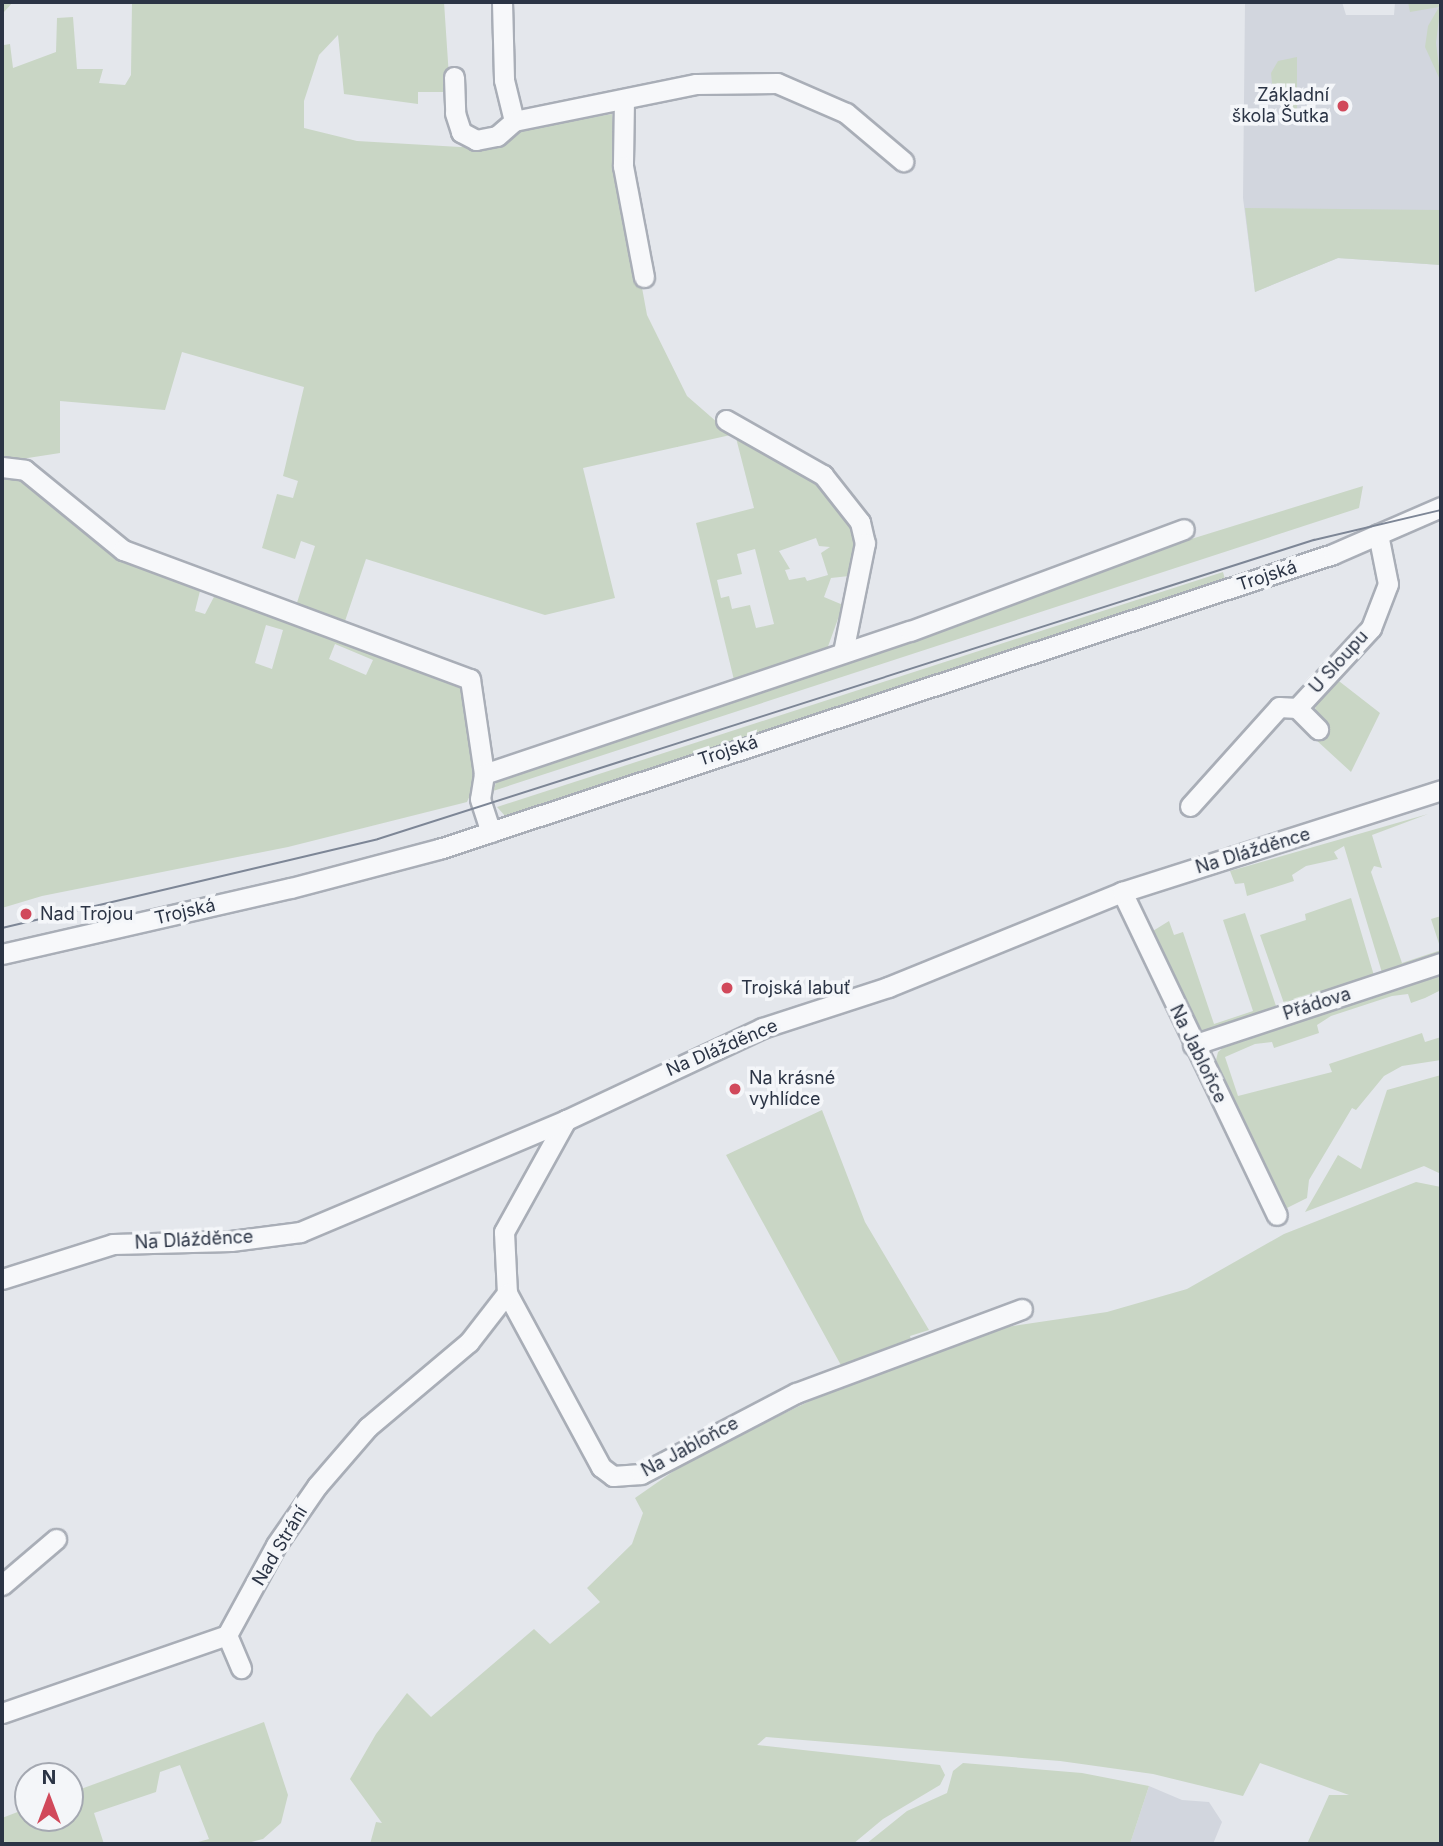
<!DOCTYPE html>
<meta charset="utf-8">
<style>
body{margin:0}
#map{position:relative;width:1443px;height:1846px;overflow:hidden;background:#e4e7ec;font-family:Inter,sans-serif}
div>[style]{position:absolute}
.built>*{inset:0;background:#d2d6de}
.green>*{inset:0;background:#c9d6c5}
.roads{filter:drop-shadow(2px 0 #a9aeb7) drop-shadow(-2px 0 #a9aeb7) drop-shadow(0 2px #a9aeb7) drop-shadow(0 -2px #a9aeb7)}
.minor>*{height:19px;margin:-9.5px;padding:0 9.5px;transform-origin:9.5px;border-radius:9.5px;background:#f7f8fa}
.tram>*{height:2px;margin:-1px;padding:0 1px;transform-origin:1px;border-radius:1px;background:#7d8696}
.dots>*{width:19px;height:19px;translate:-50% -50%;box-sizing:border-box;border:4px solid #f4f6f9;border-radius:50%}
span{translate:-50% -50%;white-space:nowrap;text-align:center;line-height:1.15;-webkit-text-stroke:7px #f4f6f9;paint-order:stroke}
.poi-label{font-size:18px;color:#2b3445}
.right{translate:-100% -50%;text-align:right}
.left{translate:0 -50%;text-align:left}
.street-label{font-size:18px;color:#2b3445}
.frame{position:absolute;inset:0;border:4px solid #2b3445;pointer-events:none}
.north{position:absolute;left:14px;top:1762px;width:70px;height:70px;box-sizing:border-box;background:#f4f6f9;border:2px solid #a4a8b1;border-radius:50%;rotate:0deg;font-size:19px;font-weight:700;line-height:28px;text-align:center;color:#2b3445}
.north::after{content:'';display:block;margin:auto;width:24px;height:32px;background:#d1495b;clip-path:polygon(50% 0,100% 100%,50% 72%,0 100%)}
</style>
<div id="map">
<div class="built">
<div style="clip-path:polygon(1245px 2px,1342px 2px,1346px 15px,1394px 15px,1395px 2px,1441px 2px,1441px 265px,1338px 258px,1255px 292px,1243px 198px)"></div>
<div style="clip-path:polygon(1149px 1786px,1182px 1800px,1209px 1802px,1222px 1822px,1213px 1844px,1130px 1844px)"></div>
</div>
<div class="green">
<div style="clip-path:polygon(evenodd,2px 2px,13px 2px,4px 12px,4px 45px,10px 44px,13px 68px,56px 52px,57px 18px,73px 17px,77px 69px,103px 69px,99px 83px,125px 85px,131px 75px,132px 2px,444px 2px,450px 92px,418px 92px,418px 104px,344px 94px,338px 35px,319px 55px,304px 101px,304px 128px,357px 141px,460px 147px,489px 145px,521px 129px,612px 114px,625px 234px,632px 233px,647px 315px,687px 396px,718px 423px,816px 480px,863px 542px,854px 546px,849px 576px,831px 578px,824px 597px,843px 605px,826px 652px,734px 680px,696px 523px,754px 508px,735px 434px,583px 468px,615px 598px,545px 615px,366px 559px,343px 627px,295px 609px,315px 546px,301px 541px,295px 559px,262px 548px,277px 494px,293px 498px,298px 481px,283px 476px,304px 387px,182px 352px,165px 410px,60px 401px,60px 453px,2px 462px,2px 2px,816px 538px,819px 546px,830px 547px,821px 553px,828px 575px,807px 581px,805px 577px,789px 580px,785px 570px,790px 569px,779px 551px,816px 538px,2px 2px,755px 549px,774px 624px,756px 628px,750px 605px,732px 609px,729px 596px,721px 598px,717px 580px,742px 574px,737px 554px,755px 549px)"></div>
<div style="clip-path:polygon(1408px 2px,1441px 2px,1436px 43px,1441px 82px,1425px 47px,1428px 26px,1439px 7px,1410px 12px)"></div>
<div style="clip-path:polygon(1297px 57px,1297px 110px,1291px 110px,1273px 94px,1271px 73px,1278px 61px)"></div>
<div style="clip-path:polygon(1245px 208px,1441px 210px,1441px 265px,1338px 258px,1255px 292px)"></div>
<div style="clip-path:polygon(evenodd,2px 475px,21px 478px,201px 587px,195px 611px,205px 614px,216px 593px,464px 681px,478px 777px,467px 802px,288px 847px,42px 896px,2px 908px,2px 475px,266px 625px,283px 630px,272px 669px,255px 663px,266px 625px,2px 475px,335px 644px,373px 660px,366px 675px,329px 659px,335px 644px)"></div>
<div style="clip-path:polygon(1363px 486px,1359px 508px,493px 791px,498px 777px,1186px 536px,1188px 540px)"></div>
<div style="clip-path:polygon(1223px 572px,1226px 583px,506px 817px,497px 807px)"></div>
<div style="clip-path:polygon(1335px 678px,1380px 713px,1351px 772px,1315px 739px,1326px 727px,1315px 712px,1316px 699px)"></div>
<div style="clip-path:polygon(1428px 814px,1372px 835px,1382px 868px,1374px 866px,1371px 872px,1402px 963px,1441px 950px,1431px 919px,1441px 916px,1441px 957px,1383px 976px,1344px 846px,1334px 852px,1338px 859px,1306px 866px,1292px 875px,1294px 881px,1247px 896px,1244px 883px,1235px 884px,1230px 871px)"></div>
<div style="clip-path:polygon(1351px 898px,1375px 979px,1286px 1009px,1260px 935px,1306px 920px,1305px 914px)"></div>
<div style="clip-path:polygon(1245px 913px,1278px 1012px,1206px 1033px,1198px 1031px,1148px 934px,1169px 921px,1174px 935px,1183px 932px,1214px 1024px,1253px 1011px,1223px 920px)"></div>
<div style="clip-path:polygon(1441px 974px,1441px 990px,1425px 998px,1411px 1003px,1408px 994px,1392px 996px,1331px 1016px,1317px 1025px,1319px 1033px,1274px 1048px,1272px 1042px,1255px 1044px,1225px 1057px,1238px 1096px,1332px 1072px,1329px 1064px,1422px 1033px,1425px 1042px,1441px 1037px,1441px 1060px,1402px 1066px,1384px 1076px,1356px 1110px,1352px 1108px,1309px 1180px,1307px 1198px,1285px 1209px,1246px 1138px,1247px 1126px,1216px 1060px,1218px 1052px,1225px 1046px)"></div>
<div style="clip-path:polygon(1441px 1075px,1441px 1174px,1424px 1166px,1305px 1212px,1338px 1155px,1361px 1169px,1387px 1090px)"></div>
<div style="clip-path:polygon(822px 1110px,865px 1222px,929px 1330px,910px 1336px,912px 1343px,842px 1367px,726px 1155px)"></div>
<div style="clip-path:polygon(1416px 1182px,1441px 1187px,1441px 1844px,1307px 1844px,1329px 1795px,1349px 1795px,1260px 1763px,1243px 1796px,1153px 1774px,1060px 1761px,766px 1737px,757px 1745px,940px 1765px,945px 1775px,940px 1785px,883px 1819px,853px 1844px,370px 1844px,376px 1822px,382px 1823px,350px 1779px,376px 1734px,407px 1693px,431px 1717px,534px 1629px,550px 1644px,600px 1602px,587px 1588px,632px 1544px,643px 1513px,635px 1498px,691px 1459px,820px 1396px,1000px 1328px,1107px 1312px,1187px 1289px,1284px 1234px)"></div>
<div style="clip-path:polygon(264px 1722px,288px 1795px,281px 1823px,263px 1839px,244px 1844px,191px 1844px,209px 1839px,180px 1765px,160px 1772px,156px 1792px,94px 1813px,104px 1844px,2px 1844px,2px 1818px,28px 1808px,28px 1818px,70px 1818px,70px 1793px)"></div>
<div style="clip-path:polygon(963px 1763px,1082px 1773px,1149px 1786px,1130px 1844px,866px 1844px,907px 1811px,947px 1793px,953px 1771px)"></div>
</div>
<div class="roads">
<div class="minor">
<div style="left:502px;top:2px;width:78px;rotate:88.5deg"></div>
<div style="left:504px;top:80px;width:42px;rotate:76.3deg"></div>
<div style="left:514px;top:121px;width:186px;rotate:-11.5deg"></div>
<div style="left:696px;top:84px;width:81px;rotate:-0.7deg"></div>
<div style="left:777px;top:83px;width:75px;rotate:23.5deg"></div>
<div style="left:846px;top:113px;width:75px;rotate:40.1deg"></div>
<div style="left:454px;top:77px;width:36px;rotate:88deg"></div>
<div style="left:455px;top:113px;width:20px;rotate:72deg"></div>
<div style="left:461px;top:132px;width:17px;rotate:28deg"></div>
<div style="left:476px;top:140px;width:21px;rotate:-11deg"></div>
<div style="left:497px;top:136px;width:23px;rotate:-41deg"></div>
<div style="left:624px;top:99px;width:67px;rotate:90.9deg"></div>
<div style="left:623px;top:166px;width:113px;rotate:79.3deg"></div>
<div style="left:726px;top:420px;width:112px;rotate:29.6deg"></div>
<div style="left:823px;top:475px;width:60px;rotate:51.8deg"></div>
<div style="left:860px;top:522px;width:22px;rotate:77deg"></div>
<div style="left:865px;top:543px;width:111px;rotate:101.4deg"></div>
<div style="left:2px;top:467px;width:23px;rotate:7deg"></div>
<div style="left:25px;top:470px;width:127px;rotate:39.2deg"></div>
<div style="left:123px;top:550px;width:370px;rotate:20.4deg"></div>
<div style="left:470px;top:679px;width:96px;rotate:81.6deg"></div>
<div style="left:484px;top:774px;width:25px;rotate:99deg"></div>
<div style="left:480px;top:799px;width:35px;rotate:72deg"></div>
<div style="left:1297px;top:708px;width:30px;rotate:45deg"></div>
<div style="left:484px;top:774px;width:449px;rotate:-18.6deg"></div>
<div style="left:910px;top:631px;width:292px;rotate:-20.4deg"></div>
<div style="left:1190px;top:806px;width:133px;rotate:-48deg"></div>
<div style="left:1279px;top:707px;width:18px;rotate:3deg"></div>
<div style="left:1297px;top:708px;width:109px;rotate:-47.2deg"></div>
<div style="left:1371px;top:628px;width:47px;rotate:-68.9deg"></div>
<div style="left:1388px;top:584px;width:51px;rotate:-101.3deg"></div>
<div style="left:1122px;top:892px;width:358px;rotate:64.4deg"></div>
<div style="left:2px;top:954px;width:296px;rotate:-12.9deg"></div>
<div style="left:291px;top:888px;width:153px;rotate:-14.8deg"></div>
<div style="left:439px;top:849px;width:941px;rotate:-18.26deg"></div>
<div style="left:1333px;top:554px;width:118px;rotate:-23.5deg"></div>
<div style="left:1193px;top:1045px;width:261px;rotate:-18.3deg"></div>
<div style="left:566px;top:1120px;width:128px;rotate:119deg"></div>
<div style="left:504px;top:1232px;width:61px;rotate:87.2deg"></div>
<div style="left:507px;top:1293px;width:198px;rotate:61.6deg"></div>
<div style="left:601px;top:1467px;width:15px;rotate:37deg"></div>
<div style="left:613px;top:1476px;width:28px;rotate:-4deg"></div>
<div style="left:641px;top:1474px;width:175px;rotate:-27.6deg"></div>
<div style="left:796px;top:1393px;width:241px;rotate:-20.4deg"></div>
<div style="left:2px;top:1279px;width:116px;rotate:-17.5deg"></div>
<div style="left:113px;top:1244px;width:118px;rotate:-1.5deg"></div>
<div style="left:231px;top:1241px;width:70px;rotate:-7.4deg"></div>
<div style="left:300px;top:1232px;width:289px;rotate:-22.8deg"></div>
<div style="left:566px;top:1120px;width:217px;rotate:-25.1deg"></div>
<div style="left:762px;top:1028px;width:133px;rotate:-18deg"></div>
<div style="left:888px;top:987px;width:253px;rotate:-22.1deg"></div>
<div style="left:1122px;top:892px;width:335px;rotate:-17.7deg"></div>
<div style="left:2px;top:1585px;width:71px;rotate:-40.4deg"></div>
<div style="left:227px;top:1635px;width:36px;rotate:67deg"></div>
<div style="left:2px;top:1713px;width:238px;rotate:-19.1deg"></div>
<div style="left:227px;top:1635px;width:102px;rotate:-61.4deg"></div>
<div style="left:276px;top:1545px;width:72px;rotate:-55.2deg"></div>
<div style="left:317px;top:1486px;width:78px;rotate:-49.2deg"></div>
<div style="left:368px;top:1427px;width:132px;rotate:-40.1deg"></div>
<div style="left:469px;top:1342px;width:62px;rotate:-52.2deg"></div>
</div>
</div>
<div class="tram">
<div style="left:2px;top:928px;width:386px;rotate:-13.3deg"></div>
<div style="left:378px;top:839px;width:983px;rotate:-17.72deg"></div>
<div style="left:1314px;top:540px;width:130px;rotate:-13.3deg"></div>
</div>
<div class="dots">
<div style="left:1343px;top:106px;background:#d1495b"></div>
<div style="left:26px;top:914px;background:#d1495b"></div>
<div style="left:727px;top:988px;background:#d1495b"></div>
<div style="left:735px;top:1089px;background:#d1495b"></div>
</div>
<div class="poi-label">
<span class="right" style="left:1329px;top:106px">Základní<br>škola Šutka</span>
<span class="left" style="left:40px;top:914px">Nad Trojou</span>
<span class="left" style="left:741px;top:988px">Trojská labuť</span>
<span class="left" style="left:749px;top:1089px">Na krásné<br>vyhlídce</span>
</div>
<div class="street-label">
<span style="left:1267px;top:576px;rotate:-18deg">Trojská</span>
<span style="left:1339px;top:662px;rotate:-48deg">U Sloupu</span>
<span style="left:728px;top:751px;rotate:-18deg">Trojská</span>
<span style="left:1253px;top:851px;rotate:-17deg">Na Dlážděnce</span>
<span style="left:185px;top:912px;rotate:-13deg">Trojská</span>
<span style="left:1317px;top:1004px;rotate:-18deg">Přádova</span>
<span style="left:722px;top:1048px;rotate:-23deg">Na Dlážděnce</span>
<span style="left:1198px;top:1054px;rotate:64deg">Na Jabloňce</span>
<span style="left:194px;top:1240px;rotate:-3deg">Na Dlážděnce</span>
<span style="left:690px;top:1447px;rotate:-28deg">Na Jabloňce</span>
<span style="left:280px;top:1546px;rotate:-59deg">Nad Strání</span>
</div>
<div class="frame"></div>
<div class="north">N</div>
</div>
